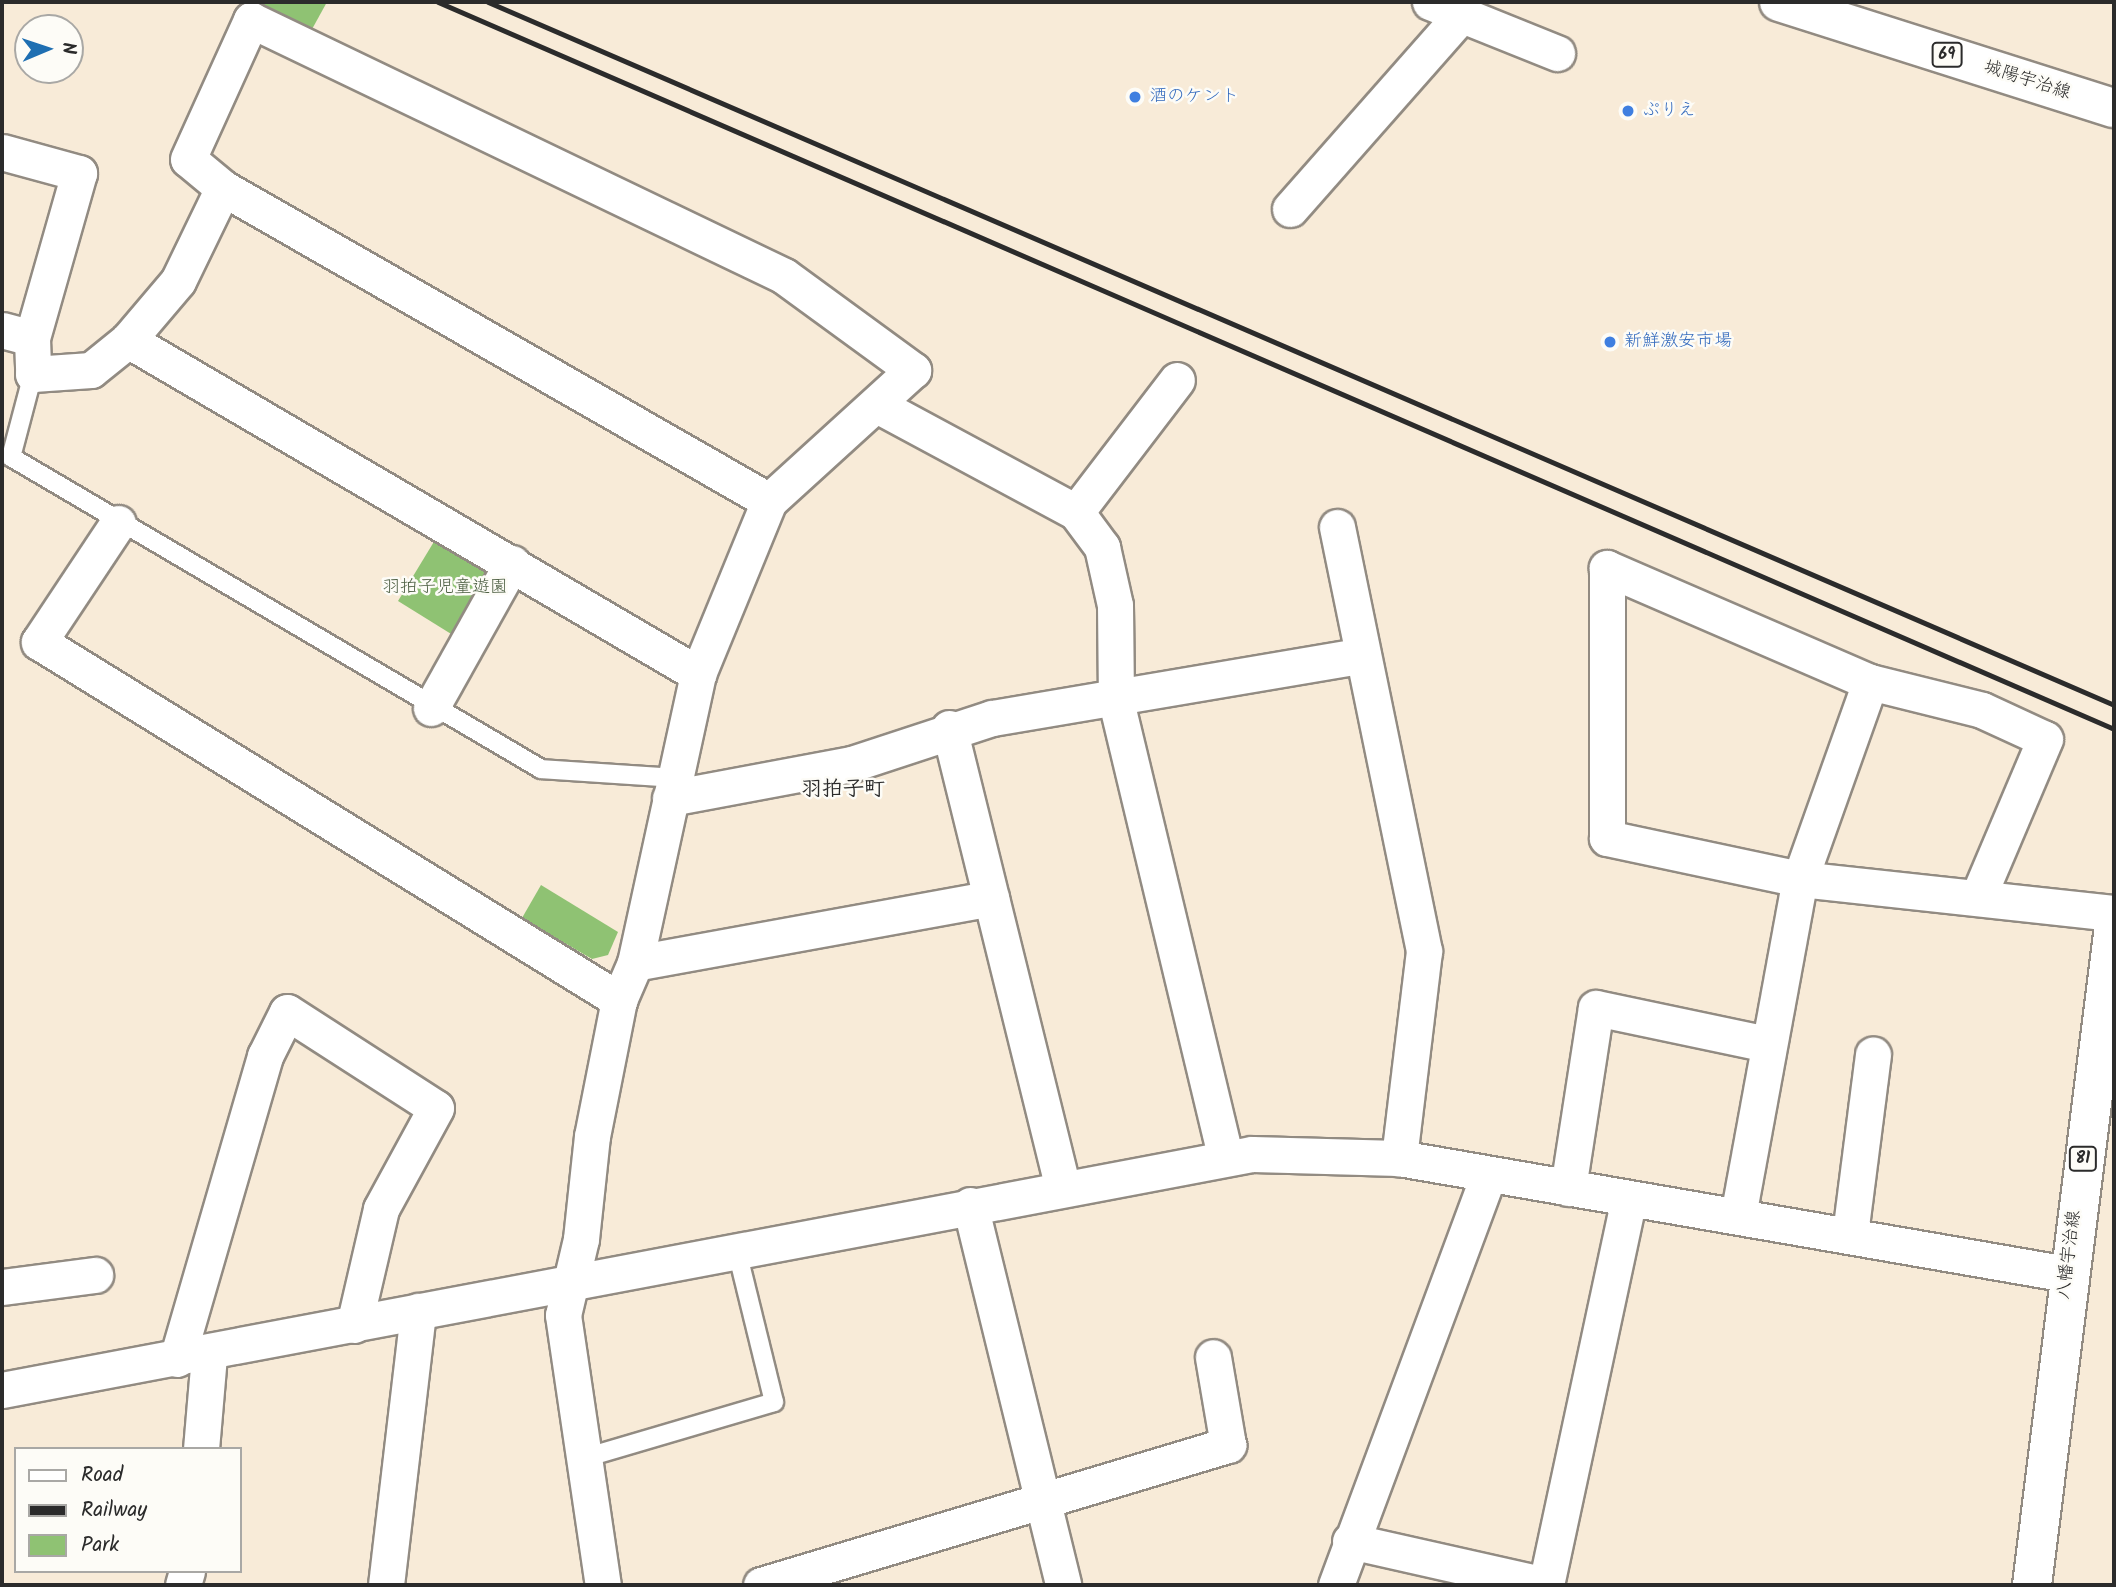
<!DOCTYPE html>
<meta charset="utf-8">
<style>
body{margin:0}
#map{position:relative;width:2116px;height:1587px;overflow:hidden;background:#f8ebd8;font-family:Kalam,"Klee One",sans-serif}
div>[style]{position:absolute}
.green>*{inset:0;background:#8fc273}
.roads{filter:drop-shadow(2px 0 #928b82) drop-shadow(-2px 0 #928b82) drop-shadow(0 2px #928b82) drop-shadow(0 -2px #928b82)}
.lane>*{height:18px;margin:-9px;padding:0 9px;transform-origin:9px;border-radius:9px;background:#fff}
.street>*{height:35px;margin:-17.5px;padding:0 17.5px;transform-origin:17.5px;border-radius:17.5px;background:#fff}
.primary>*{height:38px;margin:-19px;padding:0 19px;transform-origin:19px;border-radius:19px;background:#fff}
.rail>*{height:5px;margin:-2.5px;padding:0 2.5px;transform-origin:2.5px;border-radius:2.5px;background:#2b2b2b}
.dots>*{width:19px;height:19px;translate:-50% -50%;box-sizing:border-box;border:4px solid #fdfcf7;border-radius:50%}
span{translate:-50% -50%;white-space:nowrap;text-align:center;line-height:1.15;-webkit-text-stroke:5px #fdfcf7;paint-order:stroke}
.shield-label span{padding:2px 5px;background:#fdfcf7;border:2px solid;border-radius:5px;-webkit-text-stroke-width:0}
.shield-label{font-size:16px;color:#2b2b2b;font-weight:700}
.street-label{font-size:18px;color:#2b2b2b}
.shop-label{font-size:18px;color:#366cbe}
.left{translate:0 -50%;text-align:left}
.park-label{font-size:18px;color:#4e6044}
.quarter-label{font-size:21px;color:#2b2b2b;font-weight:700}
.frame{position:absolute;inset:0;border:4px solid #2b2b2b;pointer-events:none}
.legend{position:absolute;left:14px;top:1447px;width:228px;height:126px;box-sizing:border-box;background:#fdfcf7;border:2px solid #a9a8a5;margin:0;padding:9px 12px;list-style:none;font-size:21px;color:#2b2b2b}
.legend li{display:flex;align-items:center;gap:14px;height:35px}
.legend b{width:35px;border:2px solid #a9a8a5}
.north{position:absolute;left:14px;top:14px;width:70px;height:70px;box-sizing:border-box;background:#fdfcf7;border:2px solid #a9a8a5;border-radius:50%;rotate:88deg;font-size:19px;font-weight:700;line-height:28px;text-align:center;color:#2b2b2b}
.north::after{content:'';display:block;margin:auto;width:24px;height:32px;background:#1f6fb2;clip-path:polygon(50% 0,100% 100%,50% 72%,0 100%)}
</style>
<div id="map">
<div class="green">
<div style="clip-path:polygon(251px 2px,327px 2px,311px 31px)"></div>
<div style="clip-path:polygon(435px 540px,493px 576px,456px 637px,398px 601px)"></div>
<div style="clip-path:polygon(541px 885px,618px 932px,608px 955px,592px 959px,522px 918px)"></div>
</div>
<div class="roads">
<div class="lane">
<div style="left:33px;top:374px;width:86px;rotate:104.8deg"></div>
<div style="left:11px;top:457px;width:615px;rotate:30.48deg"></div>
<div style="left:541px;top:769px;width:134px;rotate:3.8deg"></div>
<div style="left:584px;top:1458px;width:198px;rotate:-16.4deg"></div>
<div style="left:774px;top:1402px;width:160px;rotate:-103.8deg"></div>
</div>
<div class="street">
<div style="left:1430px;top:2px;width:137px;rotate:21.9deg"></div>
<div style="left:2px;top:152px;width:80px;rotate:15.3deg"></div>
<div style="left:79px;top:173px;width:172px;rotate:105.9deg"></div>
<div style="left:32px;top:338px;width:36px;rotate:88deg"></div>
<div style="left:33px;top:374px;width:58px;rotate:-3.9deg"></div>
<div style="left:91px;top:370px;width:48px;rotate:-39deg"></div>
<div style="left:128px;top:340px;width:77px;rotate:-49.7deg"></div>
<div style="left:178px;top:281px;width:103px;rotate:-64.2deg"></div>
<div style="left:223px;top:188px;width:629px;rotate:29.82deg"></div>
<div style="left:769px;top:501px;width:187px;rotate:112.3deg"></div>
<div style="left:698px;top:674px;width:296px;rotate:102.3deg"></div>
<div style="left:635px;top:963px;width:40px;rotate:113.4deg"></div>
<div style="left:619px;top:1000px;width:139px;rotate:101.2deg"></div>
<div style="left:592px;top:1136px;width:104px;rotate:96.1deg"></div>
<div style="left:581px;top:1239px;width:78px;rotate:103.3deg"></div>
<div style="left:563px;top:1315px;width:273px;rotate:81.6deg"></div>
<div style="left:223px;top:188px;width:45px;rotate:-140.4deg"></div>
<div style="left:188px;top:159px;width:153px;rotate:-65.6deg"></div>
<div style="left:251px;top:20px;width:591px;rotate:25.65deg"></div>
<div style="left:784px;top:276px;width:160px;rotate:36.1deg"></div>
<div style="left:913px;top:370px;width:195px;rotate:137.7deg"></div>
<div style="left:1290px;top:209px;width:257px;rotate:-48.6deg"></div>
<div style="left:2px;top:330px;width:31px;rotate:15deg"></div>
<div style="left:128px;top:340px;width:661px;rotate:30.37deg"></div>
<div style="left:877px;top:405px;width:226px;rotate:28.3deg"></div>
<div style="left:1076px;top:512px;width:44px;rotate:53.4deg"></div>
<div style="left:1102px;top:547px;width:59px;rotate:77.4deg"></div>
<div style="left:1115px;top:605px;width:96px;rotate:89.4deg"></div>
<div style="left:1116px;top:701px;width:468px;rotate:76.5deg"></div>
<div style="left:1076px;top:512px;width:166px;rotate:-52.6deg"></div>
<div style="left:118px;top:523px;width:143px;rotate:123.6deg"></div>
<div style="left:39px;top:642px;width:682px;rotate:31.68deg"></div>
<div style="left:1337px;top:527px;width:433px;rotate:78.4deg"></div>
<div style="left:1424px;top:951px;width:209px;rotate:96.9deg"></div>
<div style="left:1870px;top:682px;width:287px;rotate:-156.6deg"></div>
<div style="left:1607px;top:568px;width:270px;rotate:90deg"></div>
<div style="left:1607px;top:838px;width:197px;rotate:12deg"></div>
<div style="left:1800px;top:879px;width:209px;rotate:-70.4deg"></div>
<div style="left:1870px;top:682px;width:115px;rotate:14deg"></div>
<div style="left:1982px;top:710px;width:69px;rotate:24.7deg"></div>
<div style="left:2045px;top:739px;width:172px;rotate:113deg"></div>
<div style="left:431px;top:708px;width:166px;rotate:-60.8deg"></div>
<div style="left:949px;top:728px;width:473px;rotate:76.1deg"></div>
<div style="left:670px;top:798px;width:185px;rotate:-10.6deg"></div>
<div style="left:852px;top:764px;width:147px;rotate:-18.2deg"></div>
<div style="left:992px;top:718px;width:376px;rotate:-9.6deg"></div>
<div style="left:635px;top:963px;width:362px;rotate:-10.3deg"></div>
<div style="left:1568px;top:1188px;width:182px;rotate:-81.2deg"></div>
<div style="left:1596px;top:1008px;width:175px;rotate:11.9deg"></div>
<div style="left:970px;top:1205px;width:391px;rotate:76.2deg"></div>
<div style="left:1738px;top:1216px;width:343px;rotate:-79.6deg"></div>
<div style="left:1800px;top:879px;width:316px;rotate:6.2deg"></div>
<div style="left:1850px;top:1234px;width:181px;rotate:-82.7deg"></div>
<div style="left:2px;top:1287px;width:94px;rotate:-7.4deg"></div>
<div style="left:177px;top:1359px;width:316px;rotate:-73.8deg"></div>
<div style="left:265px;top:1056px;width:49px;rotate:-63.4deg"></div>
<div style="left:287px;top:1012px;width:177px;rotate:32.8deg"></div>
<div style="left:436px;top:1108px;width:115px;rotate:118.6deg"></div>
<div style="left:381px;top:1209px;width:119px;rotate:103.1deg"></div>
<div style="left:2px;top:1390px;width:1272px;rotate:-10.69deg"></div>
<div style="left:1252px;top:1154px;width:147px;rotate:1.6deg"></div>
<div style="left:1399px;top:1158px;width:678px;rotate:9.85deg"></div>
<div style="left:201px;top:1449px;width:94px;rotate:-85.1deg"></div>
<div style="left:1350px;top:1541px;width:201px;rotate:12.7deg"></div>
<div style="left:1546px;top:1585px;width:392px;rotate:-77.9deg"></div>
<div style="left:183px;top:1585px;width:15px;rotate:-74deg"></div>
<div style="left:386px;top:1585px;width:276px;rotate:-83.3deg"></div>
<div style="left:761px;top:1585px;width:488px;rotate:-16.7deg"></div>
<div style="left:1228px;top:1445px;width:89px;rotate:-99.7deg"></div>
<div style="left:1336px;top:1585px;width:436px;rotate:-69.6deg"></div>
</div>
<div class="primary">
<div style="left:1779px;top:2px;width:351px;rotate:17.6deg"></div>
<div style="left:2032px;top:1585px;width:664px;rotate:-82.91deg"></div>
</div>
</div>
<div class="rail">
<div style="left:438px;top:2px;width:1827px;rotate:23.45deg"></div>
<div style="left:488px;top:2px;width:1771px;rotate:23.38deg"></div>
</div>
<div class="dots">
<div style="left:1135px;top:97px;background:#3f7fe0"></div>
<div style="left:1628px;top:111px;background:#3f7fe0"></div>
<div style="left:1610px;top:342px;background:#3f7fe0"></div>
</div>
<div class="shield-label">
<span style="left:1947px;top:55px">69</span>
<span style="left:2083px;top:1159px">81</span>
</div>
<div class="street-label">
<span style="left:2027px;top:81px;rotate:18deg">城陽宇治線</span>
<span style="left:2070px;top:1255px;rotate:-83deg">八幡宇治線</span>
</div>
<div class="shop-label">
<span class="left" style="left:1149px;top:97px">酒のケント</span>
<span class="left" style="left:1642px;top:111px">ぷりえ</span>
<span class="left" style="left:1624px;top:342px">新鮮激安市場</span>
</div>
<div class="park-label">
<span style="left:445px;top:588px">羽拍子児童遊園</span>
</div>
<div class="quarter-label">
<span style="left:843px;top:790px">羽拍子町</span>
</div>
<div class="frame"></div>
<ul class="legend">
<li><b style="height:9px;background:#fff"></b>Road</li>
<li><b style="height:9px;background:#2b2b2b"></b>Railway</li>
<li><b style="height:19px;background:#8fc273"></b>Park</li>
</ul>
<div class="north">N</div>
</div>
